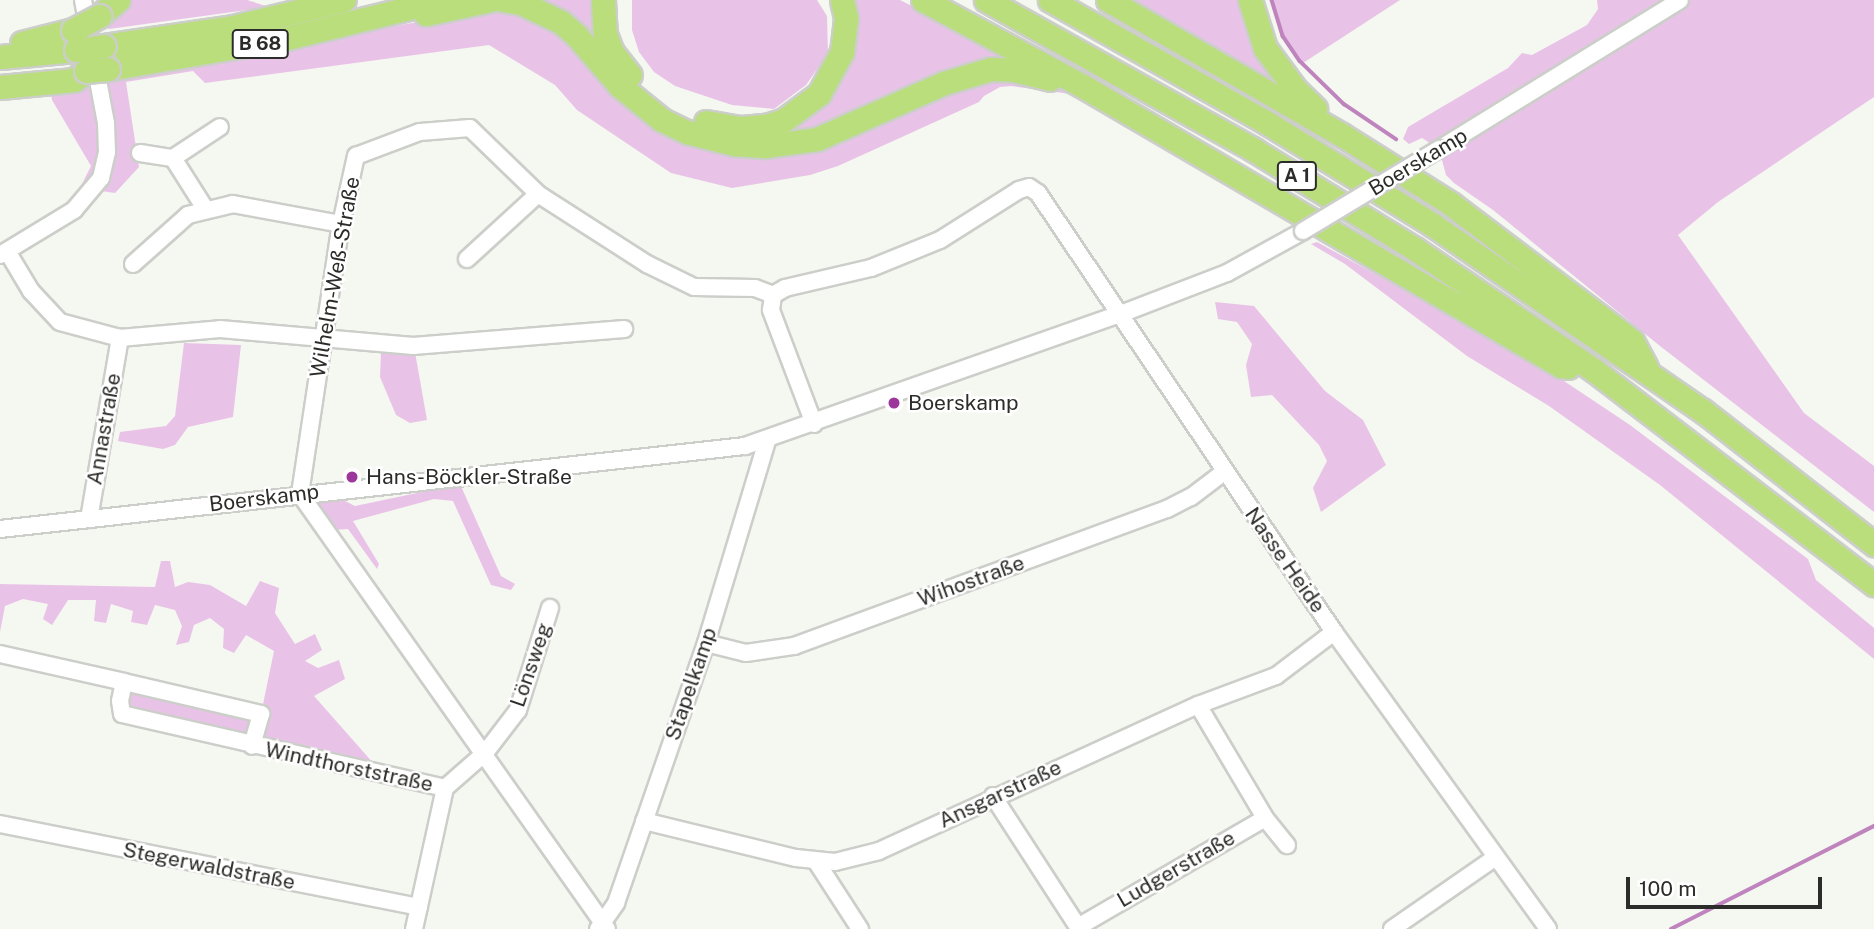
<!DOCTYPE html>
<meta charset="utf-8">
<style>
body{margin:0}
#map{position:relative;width:1874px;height:929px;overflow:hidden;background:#f5f7f1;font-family:"Public Sans",sans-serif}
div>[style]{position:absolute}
.green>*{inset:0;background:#e9c3e7}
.stream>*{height:3.5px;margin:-1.75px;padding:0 1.75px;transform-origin:1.75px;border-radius:1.75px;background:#bf84bd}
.roads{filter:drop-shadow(2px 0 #cccec9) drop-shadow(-2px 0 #cccec9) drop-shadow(0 2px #cccec9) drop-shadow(0 -2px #cccec9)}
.minor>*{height:16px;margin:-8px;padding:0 8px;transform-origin:8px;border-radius:8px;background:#fff}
.highway>*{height:23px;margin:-11.5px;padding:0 11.5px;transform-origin:11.5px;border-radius:11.5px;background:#bbde7c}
.bridges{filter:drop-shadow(2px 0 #cccec9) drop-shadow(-2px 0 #cccec9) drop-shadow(0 2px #cccec9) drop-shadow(0 -2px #cccec9)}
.minor-bridge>*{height:16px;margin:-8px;padding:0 8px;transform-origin:8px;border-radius:8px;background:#fff}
.highway-bridge>*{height:23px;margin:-11.5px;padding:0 11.5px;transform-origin:11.5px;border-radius:11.5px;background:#bbde7c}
.dots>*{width:19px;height:19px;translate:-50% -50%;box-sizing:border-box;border:4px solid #fff;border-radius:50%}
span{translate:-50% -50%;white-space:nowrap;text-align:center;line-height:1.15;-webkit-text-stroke:5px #fff;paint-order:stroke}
.shield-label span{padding:2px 5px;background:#fff;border:2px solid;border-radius:5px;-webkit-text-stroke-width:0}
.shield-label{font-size:19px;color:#2c2d2a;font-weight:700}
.street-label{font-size:21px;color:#2c2d2a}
.poi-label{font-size:21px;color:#2c2d2a}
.left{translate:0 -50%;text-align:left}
.scale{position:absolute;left:1626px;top:877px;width:196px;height:32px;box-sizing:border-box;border:4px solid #2c2d2a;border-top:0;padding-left:9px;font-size:21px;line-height:24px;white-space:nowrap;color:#2c2d2a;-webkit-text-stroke:5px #fff;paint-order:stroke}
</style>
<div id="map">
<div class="green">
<div style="clip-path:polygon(128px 0,247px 0,269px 7px,109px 29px,104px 25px)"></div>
<div style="clip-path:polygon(530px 0,595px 0,603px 52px)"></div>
<div style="clip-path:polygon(632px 0,817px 0,827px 16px,828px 54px,806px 85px,774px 109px,732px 105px,675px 86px,654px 72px,639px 52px,632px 30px)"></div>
<div style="clip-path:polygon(848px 0,900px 0,1023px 63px,829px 127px,785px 136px,767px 132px,818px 102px)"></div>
<div style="clip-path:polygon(1124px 0,1241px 0,1283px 87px)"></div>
<div style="clip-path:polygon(1272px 0,1400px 0,1303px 63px,1283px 36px)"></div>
<div style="clip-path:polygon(1597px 0,1874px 0,1874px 97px,1718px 202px,1678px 235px,1804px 413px,1874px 466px,1874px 512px,1660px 346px,1493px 210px,1454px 183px,1446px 175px,1439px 149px,1422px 138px,1409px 144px,1403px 139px,1408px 127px,1508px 68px,1522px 53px,1532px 55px,1587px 25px,1598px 9px)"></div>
<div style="clip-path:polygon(500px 9px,513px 11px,557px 29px,617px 93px,764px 151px,982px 77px,1034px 80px,1071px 94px,1011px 86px,1000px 87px,984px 96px,979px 102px,838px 166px,810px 175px,732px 188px,671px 173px,577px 110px,555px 85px,489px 45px,205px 83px,193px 71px,126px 82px,139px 167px,115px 193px,80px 188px,91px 166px,52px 100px,50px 86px,253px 55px,406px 24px)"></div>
<div style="clip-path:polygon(1317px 242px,1531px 359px,1630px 425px,1808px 559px,1816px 580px,1874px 628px,1874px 659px,1660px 485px,1549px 406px,1467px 356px,1345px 264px,1311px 244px)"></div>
<div style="clip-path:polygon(1215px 302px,1254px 306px,1325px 391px,1363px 420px,1386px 465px,1321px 512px,1313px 488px,1327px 461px,1319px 445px,1272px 395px,1251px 397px,1246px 365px,1252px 344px,1237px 322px,1218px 319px)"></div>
<div style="clip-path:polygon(184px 343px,241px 345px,233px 417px,188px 427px,175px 445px,163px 449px,118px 441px,120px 432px,166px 426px,175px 416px)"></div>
<div style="clip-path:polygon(381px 352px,415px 352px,427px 420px,410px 423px,396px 415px,380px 377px)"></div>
<div style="clip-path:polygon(460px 484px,501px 576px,515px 584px,511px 590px,491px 585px,453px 501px,434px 499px,353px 521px,379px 564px,377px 569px,348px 529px,334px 530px,315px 501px,341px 499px,355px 506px)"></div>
<div style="clip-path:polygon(161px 561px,170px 561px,175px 587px,188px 582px,210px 585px,246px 606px,260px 581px,279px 588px,275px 613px,295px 644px,315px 634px,322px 650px,305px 661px,318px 668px,339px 660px,345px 679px,314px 696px,382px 773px,122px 714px,124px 682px,261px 714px,274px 651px,246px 635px,234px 653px,223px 648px,224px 629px,210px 618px,194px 625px,189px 642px,176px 645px,182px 626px,175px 610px,155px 605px,147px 625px,131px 622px,133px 611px,111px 604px,106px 623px,94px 621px,96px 600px,68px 600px,52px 625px,43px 619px,48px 604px,23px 599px,5px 606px,0 632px,0 584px,155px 587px)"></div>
</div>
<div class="stream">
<div style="left:1272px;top:0;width:38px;rotate:73deg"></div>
<div style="left:1283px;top:36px;width:30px;rotate:56deg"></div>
<div style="left:1300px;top:61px;width:62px;rotate:44.3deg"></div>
<div style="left:1344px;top:104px;width:63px;rotate:33.9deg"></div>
<div style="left:1671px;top:929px;width:228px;rotate:-26.9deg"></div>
</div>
<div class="roads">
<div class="minor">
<div style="left:1439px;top:149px;width:283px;rotate:-31.7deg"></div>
<div style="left:140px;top:153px;width:33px;rotate:9deg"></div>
<div style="left:173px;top:158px;width:62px;rotate:57.6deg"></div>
<div style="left:173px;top:158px;width:56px;rotate:-33.4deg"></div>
<div style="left:7px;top:251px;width:47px;rotate:59deg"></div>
<div style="left:31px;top:291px;width:42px;rotate:46.9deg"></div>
<div style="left:60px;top:322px;width:62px;rotate:14.9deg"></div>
<div style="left:120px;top:338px;width:100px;rotate:-5.1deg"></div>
<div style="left:220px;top:329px;width:194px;rotate:5deg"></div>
<div style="left:413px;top:346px;width:212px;rotate:-4.6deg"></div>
<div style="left:0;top:255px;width:87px;rotate:-31.3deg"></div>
<div style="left:74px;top:210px;width:42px;rotate:-49.8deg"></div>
<div style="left:101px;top:178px;width:27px;rotate:-77deg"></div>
<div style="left:107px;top:152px;width:29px;rotate:-92deg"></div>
<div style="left:106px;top:123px;width:125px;rotate:-100.6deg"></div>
<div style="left:467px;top:259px;width:96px;rotate:-42.5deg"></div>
<div style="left:133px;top:264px;width:74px;rotate:-41.7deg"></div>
<div style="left:188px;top:215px;width:46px;rotate:-13.7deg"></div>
<div style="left:233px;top:204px;width:110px;rotate:10.5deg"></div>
<div style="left:814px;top:424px;width:122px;rotate:-110.7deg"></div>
<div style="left:771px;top:310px;width:15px;rotate:-82deg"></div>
<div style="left:773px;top:295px;width:14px;rotate:-30deg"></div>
<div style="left:785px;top:288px;width:88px;rotate:-13.1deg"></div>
<div style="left:871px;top:268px;width:74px;rotate:-22.1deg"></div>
<div style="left:940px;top:240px;width:93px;rotate:-32.3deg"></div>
<div style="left:1019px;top:190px;width:10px;rotate:-17deg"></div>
<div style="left:1029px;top:187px;width:11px;rotate:34deg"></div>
<div style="left:1038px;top:193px;width:529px;rotate:56.01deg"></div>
<div style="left:1334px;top:632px;width:366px;rotate:54.2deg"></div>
<div style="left:89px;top:519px;width:184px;rotate:-80.3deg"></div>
<div style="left:0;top:529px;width:750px;rotate:-6.36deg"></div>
<div style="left:745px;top:446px;width:395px;rotate:-19.4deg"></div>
<div style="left:1118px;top:315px;width:117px;rotate:-21.1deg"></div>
<div style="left:1227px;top:273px;width:87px;rotate:-28.9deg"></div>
<div style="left:706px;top:643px;width:41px;rotate:14deg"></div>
<div style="left:746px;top:653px;width:49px;rotate:-8.3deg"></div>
<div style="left:794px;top:646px;width:397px;rotate:-20.2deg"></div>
<div style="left:1167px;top:509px;width:27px;rotate:-27deg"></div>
<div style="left:1191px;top:497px;width:41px;rotate:-37.1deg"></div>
<div style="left:0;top:654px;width:127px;rotate:12.7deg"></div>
<div style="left:124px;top:682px;width:19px;rotate:102deg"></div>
<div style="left:120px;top:701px;width:13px;rotate:81deg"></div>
<div style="left:122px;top:714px;width:331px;rotate:12.9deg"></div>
<div style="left:124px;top:682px;width:141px;rotate:13.1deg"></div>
<div style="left:261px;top:714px;width:33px;rotate:106deg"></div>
<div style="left:1198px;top:705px;width:131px;rotate:59.3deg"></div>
<div style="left:1265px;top:818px;width:35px;rotate:51deg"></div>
<div style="left:993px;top:796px;width:156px;rotate:57deg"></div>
<div style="left:1078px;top:927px;width:216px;rotate:-30.2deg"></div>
<div style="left:644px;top:821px;width:156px;rotate:13.7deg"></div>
<div style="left:796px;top:858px;width:39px;rotate:6deg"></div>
<div style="left:835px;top:862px;width:45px;rotate:-14deg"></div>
<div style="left:879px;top:851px;width:351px;rotate:-24.6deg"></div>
<div style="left:1198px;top:705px;width:83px;rotate:-20.4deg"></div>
<div style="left:1276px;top:676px;width:73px;rotate:-37.2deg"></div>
<div style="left:0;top:824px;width:427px;rotate:11.2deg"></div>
<div style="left:816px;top:861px;width:81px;rotate:57.1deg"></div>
<div style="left:414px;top:929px;width:144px;rotate:-77.6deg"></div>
<div style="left:445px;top:788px;width:53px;rotate:-41.2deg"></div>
<div style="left:485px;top:753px;width:54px;rotate:-52.5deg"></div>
<div style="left:518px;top:710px;width:107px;rotate:-72.6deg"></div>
<div style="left:598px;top:929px;width:32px;rotate:-55deg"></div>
<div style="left:616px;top:903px;width:275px;rotate:-70.9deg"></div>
<div style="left:706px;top:643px;width:211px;rotate:-73.2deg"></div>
<div style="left:607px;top:929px;width:532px;rotate:-125.21deg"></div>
<div style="left:300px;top:494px;width:273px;rotate:-81.4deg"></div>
<div style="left:341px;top:224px;width:70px;rotate:-77.6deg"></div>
<div style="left:356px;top:156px;width:68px;rotate:-20.6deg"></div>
<div style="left:420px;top:132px;width:50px;rotate:-4.6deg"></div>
<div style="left:470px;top:128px;width:95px;rotate:44.1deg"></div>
<div style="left:538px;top:194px;width:130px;rotate:32.7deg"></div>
<div style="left:647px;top:264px;width:52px;rotate:26.1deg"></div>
<div style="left:694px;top:287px;width:61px;rotate:0.9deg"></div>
<div style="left:755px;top:288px;width:19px;rotate:21deg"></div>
<div style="left:1392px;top:929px;width:126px;rotate:-34.7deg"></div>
</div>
<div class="highway">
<div style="left:502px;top:0;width:19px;rotate:9deg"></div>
<div style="left:521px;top:3px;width:44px;rotate:25.4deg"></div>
<div style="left:561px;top:22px;width:20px;rotate:41deg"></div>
<div style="left:576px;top:35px;width:67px;rotate:49.2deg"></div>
<div style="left:620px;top:86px;width:54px;rotate:39deg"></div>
<div style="left:662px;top:120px;width:28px;rotate:26deg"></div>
<div style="left:687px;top:132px;width:49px;rotate:14.3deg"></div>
<div style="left:734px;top:144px;width:31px;rotate:4deg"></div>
<div style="left:765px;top:146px;width:52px;rotate:-7.7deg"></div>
<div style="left:817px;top:139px;width:139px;rotate:-23.8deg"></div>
<div style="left:944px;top:83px;width:49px;rotate:-16.6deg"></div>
<div style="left:991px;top:69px;width:23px;rotate:2deg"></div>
<div style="left:1014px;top:70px;width:37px;rotate:14deg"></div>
<div style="left:603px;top:0;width:34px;rotate:87deg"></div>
<div style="left:605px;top:34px;width:19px;rotate:69deg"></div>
<div style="left:612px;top:52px;width:29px;rotate:52deg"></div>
<div style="left:923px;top:0;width:179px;rotate:28.3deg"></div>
<div style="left:1081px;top:85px;width:556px;rotate:30.35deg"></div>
<div style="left:1561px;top:366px;width:7px;rotate:8deg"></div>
<div style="left:986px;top:0;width:307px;rotate:29.2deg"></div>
<div style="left:1254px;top:150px;width:189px;rotate:31.6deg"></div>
<div style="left:1415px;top:249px;width:217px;rotate:34.1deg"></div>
<div style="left:1595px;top:371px;width:351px;rotate:37.4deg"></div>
<div style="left:1050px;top:0;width:252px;rotate:29.5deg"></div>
<div style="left:1269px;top:124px;width:193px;rotate:31.6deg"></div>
<div style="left:1433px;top:225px;width:328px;rotate:34.6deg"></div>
<div style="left:1703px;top:411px;width:217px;rotate:37.9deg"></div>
<div style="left:1108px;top:0;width:270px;rotate:30deg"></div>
<div style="left:1342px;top:135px;width:129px;rotate:32.3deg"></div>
<div style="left:1451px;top:204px;width:227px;rotate:37.1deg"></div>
<div style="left:1632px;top:341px;width:30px;rotate:62deg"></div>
<div style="left:1250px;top:0;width:50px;rotate:72.6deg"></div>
<div style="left:1265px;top:48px;width:51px;rotate:53.8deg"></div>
<div style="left:1295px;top:89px;width:28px;rotate:44deg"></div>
<div style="left:426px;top:14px;width:66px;rotate:-12.3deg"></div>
<div style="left:99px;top:16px;width:25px;rotate:-40deg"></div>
<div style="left:22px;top:43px;width:53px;rotate:-14.3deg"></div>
<div style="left:104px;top:46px;width:130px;rotate:-8.4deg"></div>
<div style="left:233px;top:27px;width:114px;rotate:-13.7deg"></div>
<div style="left:0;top:57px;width:76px;rotate:-5.3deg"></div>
<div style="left:108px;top:69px;width:182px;rotate:-9.8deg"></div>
<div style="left:287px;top:38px;width:160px;rotate:-13.8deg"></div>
<div style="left:0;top:87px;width:74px;rotate:-5.4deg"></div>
<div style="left:74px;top:80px;width:15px;rotate:-37deg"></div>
<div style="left:706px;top:122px;width:36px;rotate:10deg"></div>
<div style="left:741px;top:128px;width:25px;rotate:-5deg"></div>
<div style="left:766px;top:126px;width:19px;rotate:-18deg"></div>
<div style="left:784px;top:120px;width:44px;rotate:-36.6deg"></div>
<div style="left:819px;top:94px;width:48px;rotate:-61.3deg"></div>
<div style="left:842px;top:52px;width:34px;rotate:-83deg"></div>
<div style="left:846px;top:18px;width:18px;rotate:-103deg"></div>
</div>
</div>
<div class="bridges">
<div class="minor-bridge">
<div style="left:1303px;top:231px;width:159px;rotate:-31.1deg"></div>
</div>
<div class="highway-bridge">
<div style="left:73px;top:30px;width:30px;rotate:-28deg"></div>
<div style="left:76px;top:50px;width:28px;rotate:-8deg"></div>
<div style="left:86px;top:71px;width:22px;rotate:-5deg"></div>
</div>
</div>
<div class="dots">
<div style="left:894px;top:403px;background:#9c379c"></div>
<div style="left:352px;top:477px;background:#9c379c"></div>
</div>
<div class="shield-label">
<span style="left:260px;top:44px">B 68</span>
<span style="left:1297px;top:176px">A 1</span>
</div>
<div class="street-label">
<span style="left:1418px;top:162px;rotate:-31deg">Boerskamp</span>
<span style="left:335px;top:277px;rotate:-80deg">Wilhelm-Weß-Straße</span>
<span style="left:104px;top:429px;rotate:-80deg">Annastraße</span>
<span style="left:264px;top:498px;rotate:-7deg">Boerskamp</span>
<span style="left:1285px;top:560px;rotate:55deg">Nasse Heide</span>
<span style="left:971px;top:581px;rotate:-20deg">Wihostraße</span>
<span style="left:531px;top:665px;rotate:-71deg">Lönsweg</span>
<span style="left:691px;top:684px;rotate:-71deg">Stapelkamp</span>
<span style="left:349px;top:767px;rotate:12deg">Windthorststraße</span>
<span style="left:1000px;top:794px;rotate:-25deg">Ansgarstraße</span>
<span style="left:209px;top:866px;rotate:11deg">Stegerwaldstraße</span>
<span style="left:1176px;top:869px;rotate:-30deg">Ludgerstraße</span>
</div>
<div class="poi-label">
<span class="left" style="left:908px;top:403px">Boerskamp</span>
<span class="left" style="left:366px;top:477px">Hans-Böckler-Straße</span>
</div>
<div class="scale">100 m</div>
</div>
